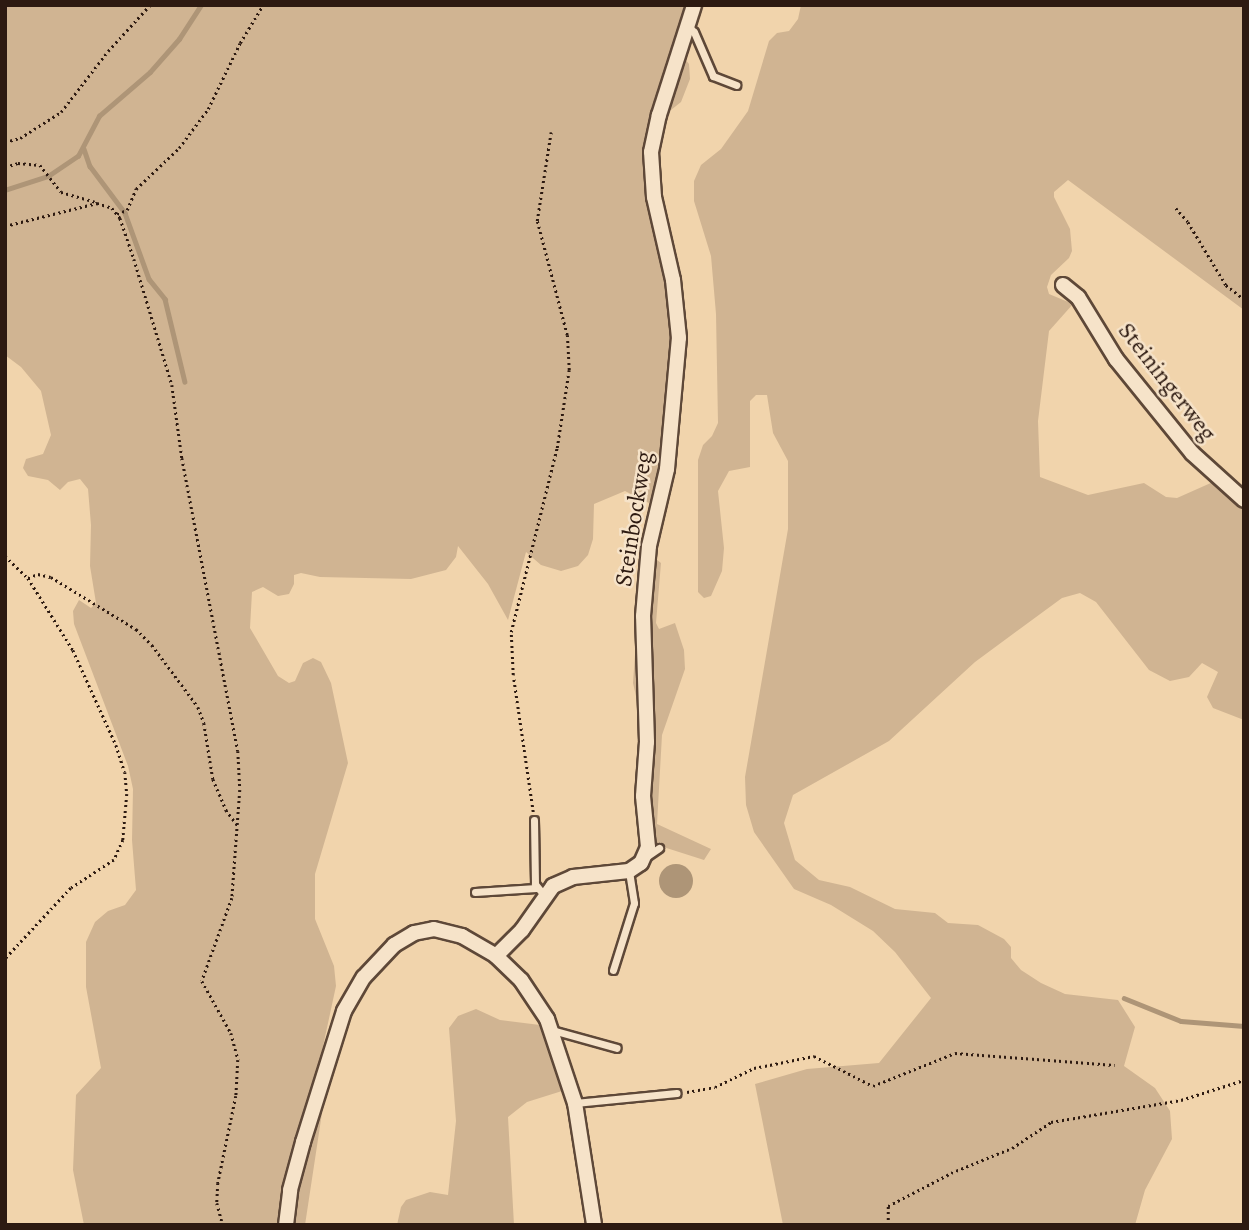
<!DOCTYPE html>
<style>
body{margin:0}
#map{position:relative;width:1249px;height:1230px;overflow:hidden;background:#f1d4ac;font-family:Alegreya,serif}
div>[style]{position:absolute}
.green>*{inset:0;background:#d0b492}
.water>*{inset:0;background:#ae9577}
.round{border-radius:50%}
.stream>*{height:4.5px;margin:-2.25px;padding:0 2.25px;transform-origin:2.25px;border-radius:2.25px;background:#ae9577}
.path>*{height:2.5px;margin-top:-1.25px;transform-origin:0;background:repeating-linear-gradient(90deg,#2d1a11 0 2px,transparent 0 5.5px)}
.roads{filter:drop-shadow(2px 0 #5e4838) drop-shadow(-2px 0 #5e4838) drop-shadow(0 2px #5e4838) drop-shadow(0 -2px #5e4838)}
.service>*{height:7px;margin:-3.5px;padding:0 3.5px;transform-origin:3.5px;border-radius:3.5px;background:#f6e3c9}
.minor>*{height:14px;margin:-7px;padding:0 7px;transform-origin:7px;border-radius:7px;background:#f6e3c9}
span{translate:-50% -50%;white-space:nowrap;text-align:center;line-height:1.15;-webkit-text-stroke:5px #f6e3c9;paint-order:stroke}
.street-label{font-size:24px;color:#2d1a11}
.frame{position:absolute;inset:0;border:7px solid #2d1a11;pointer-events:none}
</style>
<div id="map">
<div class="green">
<div style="clip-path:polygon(5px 5px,689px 5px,675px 47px,689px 64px,690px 79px,681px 102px,671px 110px,653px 110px,644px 160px,647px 190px,673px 312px,674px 354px,658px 491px,649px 503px,625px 491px,594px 504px,593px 539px,588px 555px,578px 566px,561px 571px,541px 565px,526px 552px,508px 620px,488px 584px,458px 546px,456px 557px,446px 570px,411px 579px,320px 577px,301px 573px,294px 575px,294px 584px,289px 594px,278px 596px,263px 587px,252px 592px,250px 628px,278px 676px,289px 683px,295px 681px,303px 663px,313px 658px,321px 662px,331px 683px,348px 763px,315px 874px,315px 919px,334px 966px,336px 986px,311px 1102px,322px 1113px,305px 1225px,84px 1225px,73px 1170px,76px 1095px,101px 1068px,86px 987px,86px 942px,95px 922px,108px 911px,125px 905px,136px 890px,132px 840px,133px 789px,128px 766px,74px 624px,73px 611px,79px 600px,91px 608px,96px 603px,90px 566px,91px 525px,88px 489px,80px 479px,68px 482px,60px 490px,48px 480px,28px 476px,23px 468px,26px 459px,43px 454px,51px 435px,41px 391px,21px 367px,5px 355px)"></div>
<div style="clip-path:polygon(801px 5px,1244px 5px,1244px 310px,1068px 180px,1054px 192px,1054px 197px,1070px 229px,1072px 251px,1069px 258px,1051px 275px,1047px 287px,1049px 294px,1073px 304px,1049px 331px,1038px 421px,1040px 477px,1088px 495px,1144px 483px,1166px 497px,1177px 498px,1213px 482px,1244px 511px,1244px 720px,1213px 708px,1207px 697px,1218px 672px,1202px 663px,1189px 677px,1170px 681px,1149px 670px,1096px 602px,1080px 593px,1062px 598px,975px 662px,889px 741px,793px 795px,784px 823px,795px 860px,819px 880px,850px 887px,895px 909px,935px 913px,948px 923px,978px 925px,1004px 939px,1011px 947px,1011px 958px,1021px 970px,1041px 983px,1065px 994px,1118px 1000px,1135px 1027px,1124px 1066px,1155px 1088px,1170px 1111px,1172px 1139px,1145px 1190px,1135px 1225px,783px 1225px,755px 1084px,807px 1069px,879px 1063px,931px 998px,895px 952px,873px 931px,831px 905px,794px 889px,754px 832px,746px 805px,745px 777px,788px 529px,788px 461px,773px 433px,767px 395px,756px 395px,750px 401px,750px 467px,729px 471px,718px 491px,724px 548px,722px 571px,711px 596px,704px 598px,698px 592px,698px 460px,703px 445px,712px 436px,718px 423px,716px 314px,711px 256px,694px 201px,694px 181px,701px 165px,721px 149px,748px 111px,769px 41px,777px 33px,789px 31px,798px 19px)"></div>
<div style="clip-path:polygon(652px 556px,661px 563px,656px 623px,659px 629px,675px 623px,684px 650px,685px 669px,662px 735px,657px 824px,711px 849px,704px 860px,654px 844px,640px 714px,633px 683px,641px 568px)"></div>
<div style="clip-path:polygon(476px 1009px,500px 1020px,540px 1025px,562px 1091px,527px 1102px,508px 1117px,514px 1225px,397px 1225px,401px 1207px,406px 1200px,430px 1192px,448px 1195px,456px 1121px,449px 1028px,458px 1016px)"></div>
</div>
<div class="water">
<div class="round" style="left:659px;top:864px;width:34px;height:34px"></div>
</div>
<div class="stream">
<div style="left:84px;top:149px;width:18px;rotate:71deg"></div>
<div style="left:90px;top:166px;width:59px;rotate:53.3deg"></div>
<div style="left:125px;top:213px;width:70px;rotate:70deg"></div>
<div style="left:149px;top:279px;width:26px;rotate:51deg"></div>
<div style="left:165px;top:299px;width:85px;rotate:76.5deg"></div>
<div style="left:5px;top:190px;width:45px;rotate:-18deg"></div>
<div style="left:48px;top:176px;width:36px;rotate:-34deg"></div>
<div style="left:78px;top:156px;width:45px;rotate:-62.3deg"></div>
<div style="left:99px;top:116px;width:67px;rotate:-40.8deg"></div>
<div style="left:150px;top:72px;width:44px;rotate:-48.7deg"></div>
<div style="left:179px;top:39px;width:40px;rotate:-57.1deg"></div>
<div style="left:1124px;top:998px;width:61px;rotate:22deg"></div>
<div style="left:1181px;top:1021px;width:63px;rotate:4.5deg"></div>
</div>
<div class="path">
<div style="left:5px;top:142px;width:16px;rotate:-15deg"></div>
<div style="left:20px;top:138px;width:49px;rotate:-32.4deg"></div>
<div style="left:61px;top:112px;width:77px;rotate:-52.4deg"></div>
<div style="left:108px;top:51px;width:62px;rotate:-47.6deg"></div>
<div style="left:5px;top:167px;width:14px;rotate:-17deg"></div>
<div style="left:18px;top:163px;width:22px;rotate:5deg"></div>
<div style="left:40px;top:165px;width:34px;rotate:52deg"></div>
<div style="left:61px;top:192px;width:35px;rotate:16deg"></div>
<div style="left:1176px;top:208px;width:18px;rotate:49deg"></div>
<div style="left:1188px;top:222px;width:74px;rotate:58.9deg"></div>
<div style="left:1226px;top:285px;width:23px;rotate:38deg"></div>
<div style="left:117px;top:214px;width:11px;rotate:-22deg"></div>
<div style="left:127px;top:210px;width:23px;rotate:-67deg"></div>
<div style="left:136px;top:189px;width:59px;rotate:-43.6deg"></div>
<div style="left:179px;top:148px;width:49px;rotate:-53.4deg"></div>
<div style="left:208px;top:109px;width:73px;rotate:-64.1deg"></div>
<div style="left:240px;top:43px;width:44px;rotate:-58.8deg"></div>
<div style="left:5px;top:226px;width:95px;rotate:-14deg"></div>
<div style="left:97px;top:203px;width:16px;rotate:18deg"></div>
<div style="left:112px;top:208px;width:13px;rotate:51deg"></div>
<div style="left:120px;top:218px;width:43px;rotate:71.1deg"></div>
<div style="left:134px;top:259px;width:132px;rotate:73.2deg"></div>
<div style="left:172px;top:385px;width:74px;rotate:82.2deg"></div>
<div style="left:182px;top:458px;width:298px;rotate:79.2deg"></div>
<div style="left:238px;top:751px;width:39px;rotate:87deg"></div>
<div style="left:240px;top:790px;width:108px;rotate:94.2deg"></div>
<div style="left:232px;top:898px;width:88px;rotate:109.9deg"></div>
<div style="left:202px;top:981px;width:60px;rotate:60.9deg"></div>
<div style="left:231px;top:1033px;width:28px;rotate:75deg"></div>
<div style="left:238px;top:1060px;width:36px;rotate:93deg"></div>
<div style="left:236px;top:1096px;width:89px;rotate:101.7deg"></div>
<div style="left:218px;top:1183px;width:20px;rotate:93deg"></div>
<div style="left:217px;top:1203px;width:23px;rotate:75deg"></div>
<div style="left:5px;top:556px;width:32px;rotate:44deg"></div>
<div style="left:28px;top:578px;width:85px;rotate:58deg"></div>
<div style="left:73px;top:650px;width:104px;rotate:65.6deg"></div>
<div style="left:116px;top:745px;width:28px;rotate:72deg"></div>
<div style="left:125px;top:772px;width:22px;rotate:85deg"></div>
<div style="left:127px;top:794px;width:46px;rotate:95deg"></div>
<div style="left:123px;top:840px;width:22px;rotate:114deg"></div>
<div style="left:114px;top:860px;width:51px;rotate:146.9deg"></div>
<div style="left:71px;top:888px;width:97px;rotate:132.9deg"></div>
<div style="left:28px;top:578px;width:11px;rotate:-22deg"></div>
<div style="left:38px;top:574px;width:13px;rotate:13deg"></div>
<div style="left:51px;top:577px;width:100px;rotate:31.5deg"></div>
<div style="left:136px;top:629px;width:23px;rotate:45deg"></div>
<div style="left:152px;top:645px;width:77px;rotate:53.4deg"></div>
<div style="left:198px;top:707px;width:17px;rotate:69deg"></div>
<div style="left:204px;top:723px;width:57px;rotate:80.9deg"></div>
<div style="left:213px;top:779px;width:34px;rotate:67deg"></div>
<div style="left:226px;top:810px;width:20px;rotate:53deg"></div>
<div style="left:533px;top:812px;width:138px;rotate:-98.3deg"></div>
<div style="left:513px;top:675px;width:43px;rotate:-92.7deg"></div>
<div style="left:511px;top:632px;width:190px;rotate:-76deg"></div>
<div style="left:557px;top:448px;width:79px;rotate:-81.3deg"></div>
<div style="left:569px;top:370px;width:35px;rotate:-93deg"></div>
<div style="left:567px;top:335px;width:118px;rotate:-104.7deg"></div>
<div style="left:537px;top:221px;width:90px;rotate:-81.1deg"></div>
<div style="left:687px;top:1092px;width:28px;rotate:-10deg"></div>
<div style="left:715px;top:1087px;width:43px;rotate:-26deg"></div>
<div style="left:754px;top:1068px;width:61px;rotate:-11.3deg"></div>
<div style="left:814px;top:1056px;width:66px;rotate:27deg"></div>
<div style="left:873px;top:1086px;width:88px;rotate:-21.9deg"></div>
<div style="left:955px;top:1053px;width:160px;rotate:4.3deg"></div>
<div style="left:888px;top:1225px;width:19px;rotate:-90deg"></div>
<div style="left:888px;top:1206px;width:71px;rotate:-27.6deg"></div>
<div style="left:951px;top:1173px;width:66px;rotate:-22.3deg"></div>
<div style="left:1012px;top:1148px;width:47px;rotate:-33.7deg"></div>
<div style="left:1051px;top:1122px;width:132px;rotate:-9.6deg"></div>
<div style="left:1181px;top:1100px;width:66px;rotate:-17.6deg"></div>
</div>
<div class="roads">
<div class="service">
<div style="left:688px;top:26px;width:8px;rotate:45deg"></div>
<div style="left:694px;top:32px;width:48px;rotate:66.6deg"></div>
<div style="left:713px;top:76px;width:25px;rotate:21deg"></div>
<div style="left:534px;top:820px;width:64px;rotate:89.1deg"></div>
<div style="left:535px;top:884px;width:14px;rotate:51deg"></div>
<div style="left:646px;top:857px;width:16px;rotate:-35deg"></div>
<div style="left:475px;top:892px;width:61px;rotate:-3.8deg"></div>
<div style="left:613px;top:970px;width:70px;rotate:-72.6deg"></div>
<div style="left:634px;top:903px;width:32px;rotate:-99deg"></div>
<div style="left:552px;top:1030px;width:67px;rotate:15.5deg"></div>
<div style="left:575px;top:1103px;width:102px;rotate:-5.6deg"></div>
</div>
<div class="minor">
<div style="left:1063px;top:285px;width:19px;rotate:39deg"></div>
<div style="left:1078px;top:297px;width:73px;rotate:58.5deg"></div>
<div style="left:1116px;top:359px;width:121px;rotate:51deg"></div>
<div style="left:1192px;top:453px;width:70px;rotate:42.1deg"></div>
<div style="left:496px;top:956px;width:37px;rotate:-45deg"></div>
<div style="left:522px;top:930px;width:54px;rotate:-54.8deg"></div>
<div style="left:553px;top:886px;width:22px;rotate:-24deg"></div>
<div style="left:573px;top:877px;width:56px;rotate:-6.1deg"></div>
<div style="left:629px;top:871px;width:14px;rotate:-34deg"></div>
<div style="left:641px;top:863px;width:17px;rotate:-66deg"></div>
<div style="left:648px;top:847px;width:51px;rotate:-95.6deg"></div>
<div style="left:643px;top:796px;width:54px;rotate:-85.8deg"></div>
<div style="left:647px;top:742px;width:126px;rotate:-91.8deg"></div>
<div style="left:643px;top:616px;width:70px;rotate:-85.1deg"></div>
<div style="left:649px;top:546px;width:79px;rotate:-76.8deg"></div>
<div style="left:667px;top:469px;width:132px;rotate:-84.8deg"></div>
<div style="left:679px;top:338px;width:58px;rotate:-95.9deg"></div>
<div style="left:673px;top:280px;width:85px;rotate:-102.9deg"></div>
<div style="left:654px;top:197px;width:45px;rotate:-93.8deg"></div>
<div style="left:651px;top:152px;width:38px;rotate:-78deg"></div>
<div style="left:659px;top:115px;width:115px;rotate:-72.3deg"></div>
<div style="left:286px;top:1225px;width:35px;rotate:-83deg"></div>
<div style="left:290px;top:1190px;width:50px;rotate:-74.8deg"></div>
<div style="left:303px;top:1142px;width:137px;rotate:-72.6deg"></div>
<div style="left:344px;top:1011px;width:39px;rotate:-60deg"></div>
<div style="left:364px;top:977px;width:44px;rotate:-46.8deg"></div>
<div style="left:394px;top:945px;width:23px;rotate:-31deg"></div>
<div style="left:414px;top:933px;width:20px;rotate:-11deg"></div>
<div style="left:434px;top:929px;width:29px;rotate:14deg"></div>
<div style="left:462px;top:936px;width:39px;rotate:30deg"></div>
<div style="left:496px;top:956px;width:35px;rotate:44deg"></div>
<div style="left:521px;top:980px;width:47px;rotate:56.3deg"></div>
<div style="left:547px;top:1019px;width:89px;rotate:71.6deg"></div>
<div style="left:575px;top:1103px;width:123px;rotate:81.1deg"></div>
</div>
</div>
<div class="street-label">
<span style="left:1167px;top:382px;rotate:52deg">Steiningerweg</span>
<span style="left:634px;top:519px;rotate:-81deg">Steinbockweg</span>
</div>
<div class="frame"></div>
</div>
